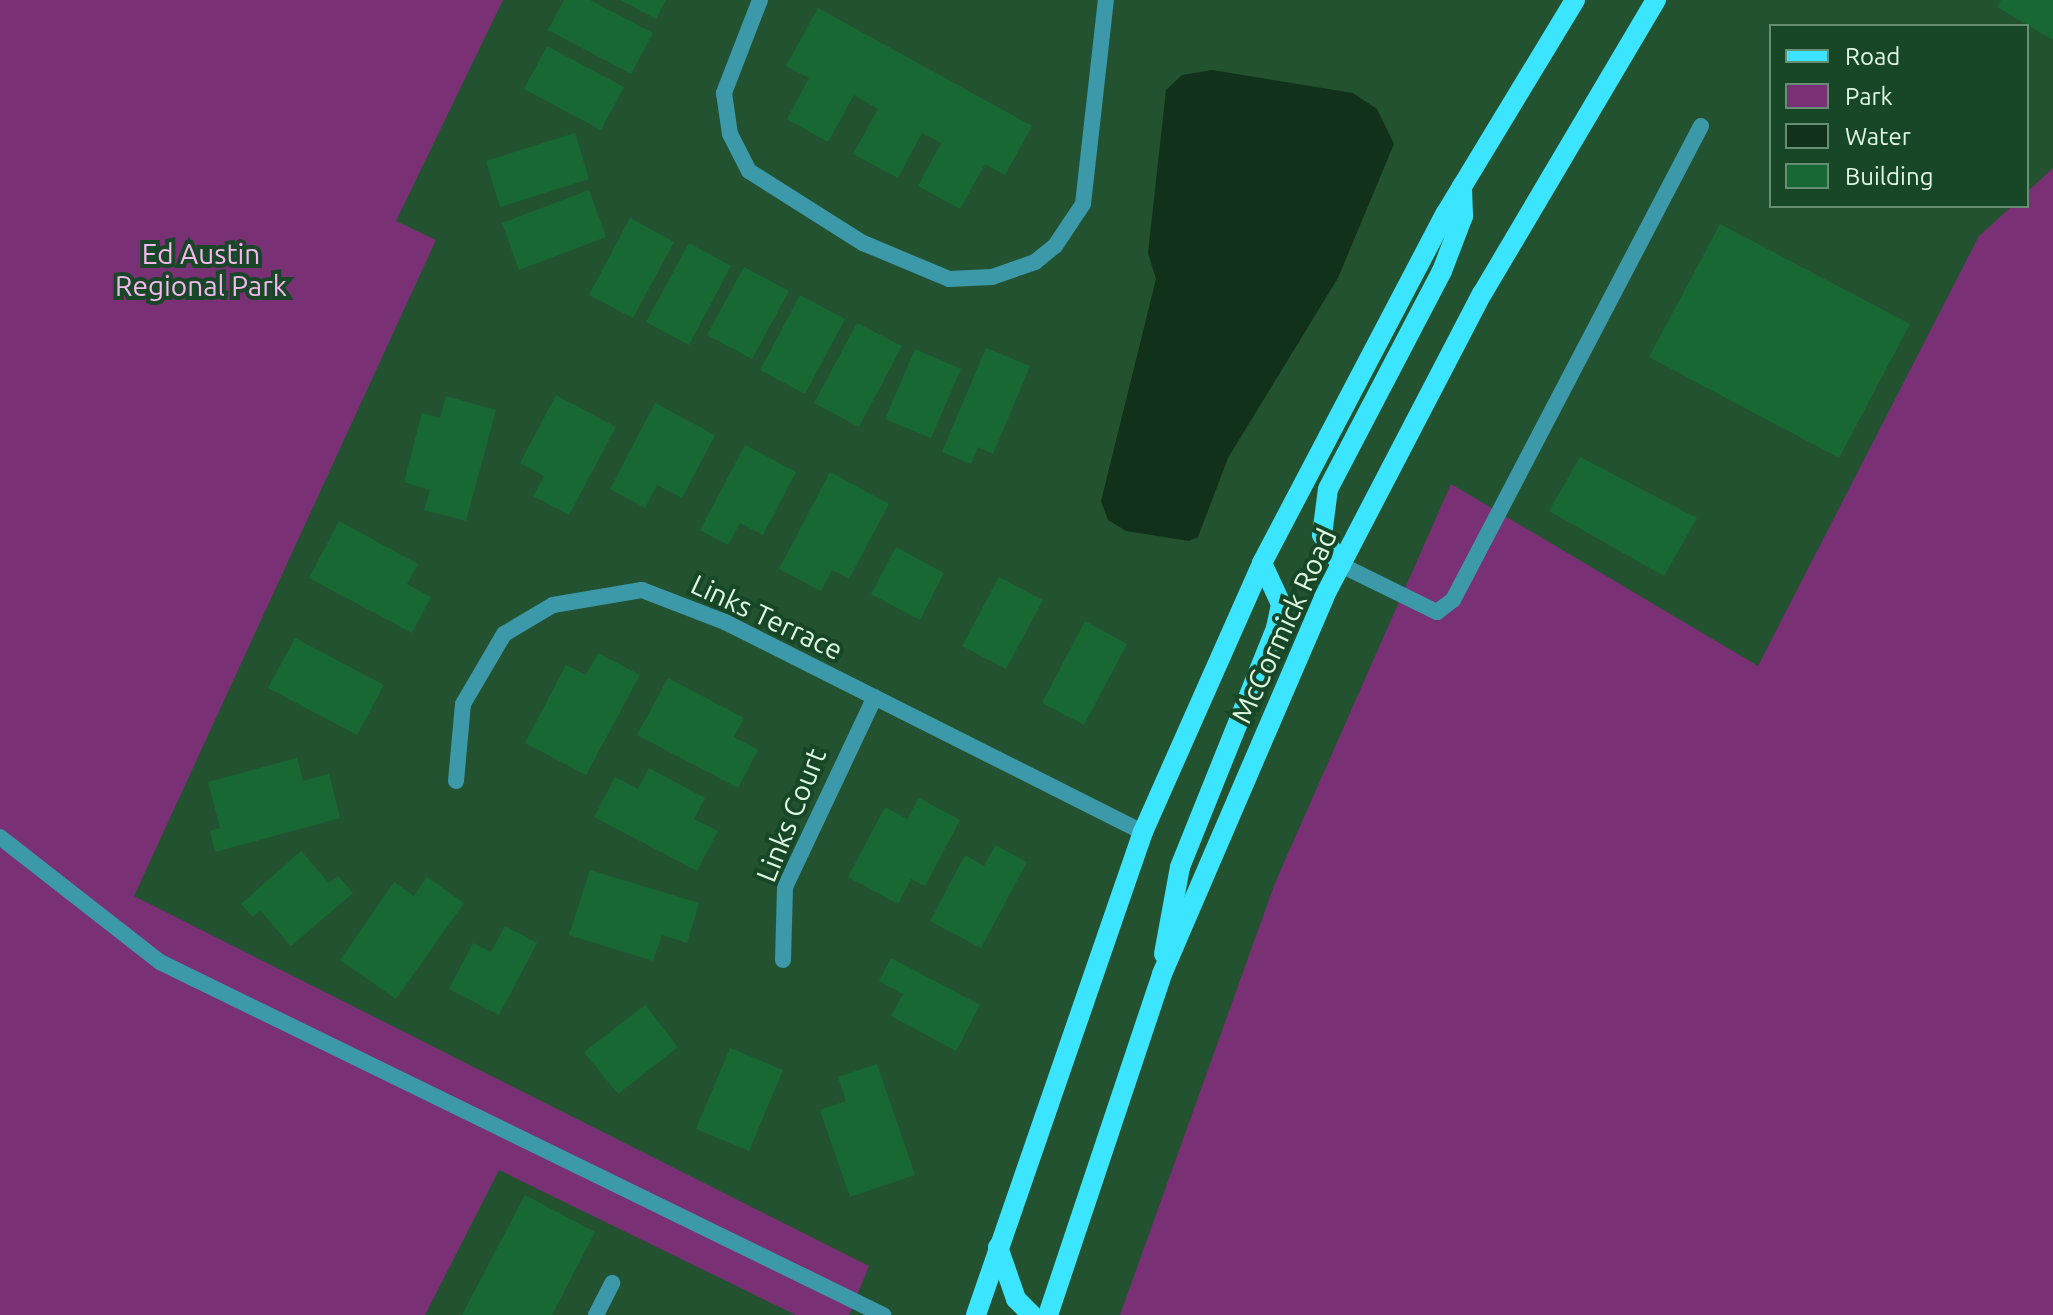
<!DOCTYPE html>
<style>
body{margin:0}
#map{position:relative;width:2053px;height:1315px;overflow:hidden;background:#235230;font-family:Ubuntu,sans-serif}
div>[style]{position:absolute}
.green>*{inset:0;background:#7a3074}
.water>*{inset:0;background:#12311b}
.building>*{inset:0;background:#186834}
.service>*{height:16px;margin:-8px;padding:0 8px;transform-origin:8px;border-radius:8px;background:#3b99a9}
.minor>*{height:16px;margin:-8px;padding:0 8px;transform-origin:8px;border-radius:8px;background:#3b99a9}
.primary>*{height:20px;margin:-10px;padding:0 10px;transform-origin:10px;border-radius:10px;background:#3be5ff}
span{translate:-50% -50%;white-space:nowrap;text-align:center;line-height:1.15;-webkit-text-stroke:8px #174726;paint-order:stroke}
.park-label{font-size:28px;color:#f6b7ee}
.street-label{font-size:28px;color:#dff8e3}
.legend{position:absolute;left:1769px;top:24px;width:260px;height:184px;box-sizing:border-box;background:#174726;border:2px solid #678e72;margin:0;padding:10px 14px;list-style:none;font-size:24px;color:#dff8e3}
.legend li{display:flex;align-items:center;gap:16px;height:40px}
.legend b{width:40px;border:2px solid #678e72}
</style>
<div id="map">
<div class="green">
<div style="clip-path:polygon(0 0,503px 0,396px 221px,436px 240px,134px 896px,869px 1266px,849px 1315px,796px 1315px,499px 1170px,425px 1315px,0 1315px)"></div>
<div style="clip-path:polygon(2053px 168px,2053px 1315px,1120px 1315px,1275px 883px,1451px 484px,1758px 666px,1979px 236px,2012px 206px,2027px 206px,2027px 192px)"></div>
</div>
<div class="water">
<div style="clip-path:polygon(1212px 70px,1353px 93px,1377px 109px,1394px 144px,1338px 278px,1228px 458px,1198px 537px,1189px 541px,1126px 531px,1108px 520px,1101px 501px,1156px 279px,1148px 253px,1166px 90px,1182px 75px)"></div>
</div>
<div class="building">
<div style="clip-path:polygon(564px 0,590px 0,653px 33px,631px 74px,548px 30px)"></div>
<div style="clip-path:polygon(620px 0,666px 0,656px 19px)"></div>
<div style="clip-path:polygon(2001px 0,2053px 0,2053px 40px,1997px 7px)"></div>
<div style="clip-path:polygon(818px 8px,1032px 126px,1005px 175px,985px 164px,960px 209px,918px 186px,941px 143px,922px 133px,898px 178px,853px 154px,878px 109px,854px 95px,828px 142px,787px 119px,809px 78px,786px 66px)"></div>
<div style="clip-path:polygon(547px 46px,624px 87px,601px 130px,524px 89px)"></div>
<div style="clip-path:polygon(575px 133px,589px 179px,500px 207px,486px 161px)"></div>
<div style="clip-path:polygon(589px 190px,606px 237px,519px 270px,502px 223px)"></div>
<div style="clip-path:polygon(630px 218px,674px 242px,633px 318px,589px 295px)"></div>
<div style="clip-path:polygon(1720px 224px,1910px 324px,1839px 458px,1649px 357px)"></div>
<div style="clip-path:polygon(689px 243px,731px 266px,689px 345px,646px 322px)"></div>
<div style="clip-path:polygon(744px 267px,789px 291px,752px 359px,707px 335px)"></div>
<div style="clip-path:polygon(800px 295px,845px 319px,805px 394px,760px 370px)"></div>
<div style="clip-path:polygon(857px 323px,902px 346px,859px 427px,814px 403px)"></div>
<div style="clip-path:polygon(986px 348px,1030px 366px,993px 454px,978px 447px,971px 464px,942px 452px)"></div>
<div style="clip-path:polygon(915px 349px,961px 369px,931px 438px,885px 419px)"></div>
<div style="clip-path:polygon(556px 395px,616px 427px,569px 515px,533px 496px,544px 476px,520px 463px)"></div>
<div style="clip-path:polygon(446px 396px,496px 410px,466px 521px,424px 510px,430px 490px,404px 482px,422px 413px,440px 418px)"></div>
<div style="clip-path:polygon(655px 403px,715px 435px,682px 498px,657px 485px,645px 508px,610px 489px)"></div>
<div style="clip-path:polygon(745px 445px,796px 472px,763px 535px,740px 523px,728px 545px,700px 530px)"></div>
<div style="clip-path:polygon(1580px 457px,1697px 518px,1664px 576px,1549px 511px)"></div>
<div style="clip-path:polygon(830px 472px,889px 504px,849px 579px,832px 570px,821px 591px,779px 569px)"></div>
<div style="clip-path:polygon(339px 521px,418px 564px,407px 584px,431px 597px,412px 633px,309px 578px)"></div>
<div style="clip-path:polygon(896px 547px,944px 573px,920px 620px,871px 594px)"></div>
<div style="clip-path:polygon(999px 577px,1043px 600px,1006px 669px,962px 646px)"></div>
<div style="clip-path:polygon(1085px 621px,1127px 644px,1084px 725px,1042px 703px)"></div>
<div style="clip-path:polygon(295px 638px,384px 685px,357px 735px,268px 688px)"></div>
<div style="clip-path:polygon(598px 653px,640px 675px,586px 775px,525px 743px,566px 665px,586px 675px)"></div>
<div style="clip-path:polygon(668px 678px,744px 718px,734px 737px,758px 750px,738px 788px,637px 735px)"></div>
<div style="clip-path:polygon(297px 758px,303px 781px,329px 774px,340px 818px,215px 852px,210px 831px,220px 828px,208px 782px)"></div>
<div style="clip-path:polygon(649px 768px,705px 798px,694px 819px,718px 831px,697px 871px,594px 817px,615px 777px,638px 789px)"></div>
<div style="clip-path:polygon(919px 798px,960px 820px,925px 886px,911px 879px,898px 904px,848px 877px,885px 807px,907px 819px)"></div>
<div style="clip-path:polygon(995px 845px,1027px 862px,981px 948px,930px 921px,965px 855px,984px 866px)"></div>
<div style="clip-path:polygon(301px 851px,329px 883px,338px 876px,353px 893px,291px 946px,260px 910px,253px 917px,241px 904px)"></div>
<div style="clip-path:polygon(590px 870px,699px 903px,687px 943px,662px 935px,653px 961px,569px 935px)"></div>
<div style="clip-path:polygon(427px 877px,464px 903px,396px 999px,340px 960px,394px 882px,414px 896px)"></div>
<div style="clip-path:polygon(505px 926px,537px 943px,499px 1015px,449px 989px,473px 943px,491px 952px)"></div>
<div style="clip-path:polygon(891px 958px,980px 1005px,956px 1051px,891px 1016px,903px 994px,879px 981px)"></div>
<div style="clip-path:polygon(645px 1005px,678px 1047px,618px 1094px,584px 1052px)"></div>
<div style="clip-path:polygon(730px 1048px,783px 1070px,749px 1151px,696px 1129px)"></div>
<div style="clip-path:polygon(877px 1064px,915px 1175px,850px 1197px,820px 1110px,846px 1101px,838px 1077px)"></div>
<div style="clip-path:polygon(525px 1195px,595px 1232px,552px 1315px,462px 1315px)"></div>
</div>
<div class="service">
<div style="left:1341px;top:565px;width:107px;rotate:26.1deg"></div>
<div style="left:1437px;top:612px;width:20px;rotate:-37deg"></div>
<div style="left:1453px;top:600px;width:535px;rotate:-62.38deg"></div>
<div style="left:0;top:837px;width:203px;rotate:38deg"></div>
<div style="left:160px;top:962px;width:805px;rotate:26.02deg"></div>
<div style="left:596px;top:1315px;width:36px;rotate:-63deg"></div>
</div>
<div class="minor">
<div style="left:760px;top:0;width:100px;rotate:111.2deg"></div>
<div style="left:724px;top:93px;width:41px;rotate:81.7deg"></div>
<div style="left:730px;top:134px;width:42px;rotate:62.8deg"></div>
<div style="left:749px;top:171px;width:135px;rotate:32.3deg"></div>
<div style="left:863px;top:243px;width:93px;rotate:22.7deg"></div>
<div style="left:949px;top:279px;width:43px;rotate:-2.7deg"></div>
<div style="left:992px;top:277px;width:46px;rotate:-19.2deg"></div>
<div style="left:1035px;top:262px;width:26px;rotate:-39deg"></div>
<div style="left:1055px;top:246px;width:50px;rotate:-56.3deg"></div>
<div style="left:1083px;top:204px;width:205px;rotate:-83.6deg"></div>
<div style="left:456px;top:781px;width:77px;rotate:-84.8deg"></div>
<div style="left:463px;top:704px;width:81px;rotate:-59.6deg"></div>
<div style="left:504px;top:634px;width:57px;rotate:-30.6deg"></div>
<div style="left:553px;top:605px;width:90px;rotate:-9.6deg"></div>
<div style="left:642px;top:590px;width:89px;rotate:21.1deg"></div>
<div style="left:725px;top:622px;width:468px;rotate:26.7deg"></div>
<div style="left:783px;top:960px;width:73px;rotate:-88.4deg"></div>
<div style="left:785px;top:887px;width:210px;rotate:-64.7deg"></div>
</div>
<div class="primary">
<div style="left:1341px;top:565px;width:36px;rotate:-122deg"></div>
<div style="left:1322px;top:535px;width:46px;rotate:-82.6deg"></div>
<div style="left:1328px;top:489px;width:246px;rotate:-62.4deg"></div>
<div style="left:1442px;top:271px;width:59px;rotate:-69.1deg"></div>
<div style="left:1463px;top:216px;width:30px;rotate:-92deg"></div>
<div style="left:1164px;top:954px;width:88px;rotate:-79.6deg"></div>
<div style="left:1180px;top:867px;width:258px;rotate:-68.1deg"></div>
<div style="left:1276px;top:628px;width:25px;rotate:-78deg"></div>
<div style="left:1281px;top:604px;width:45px;rotate:-114.9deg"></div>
<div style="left:998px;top:1247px;width:55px;rotate:70.9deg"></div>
<div style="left:1016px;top:1299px;width:23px;rotate:45deg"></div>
<div style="left:976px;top:1315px;width:511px;rotate:-70.93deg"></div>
<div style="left:1143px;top:832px;width:294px;rotate:-66.1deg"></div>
<div style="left:1262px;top:563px;width:395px;rotate:-62.3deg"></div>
<div style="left:1446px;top:213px;width:249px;rotate:-58.8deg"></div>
<div style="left:1048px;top:1315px;width:360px;rotate:-71.5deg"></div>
<div style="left:1162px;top:974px;width:410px;rotate:-66.7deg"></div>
<div style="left:1324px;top:597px;width:342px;rotate:-62.5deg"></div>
<div style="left:1482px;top:294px;width:342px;rotate:-59.4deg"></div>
</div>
<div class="park-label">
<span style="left:201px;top:270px">Ed Austin<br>Regional Park</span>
</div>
<div class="street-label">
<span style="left:767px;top:617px;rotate:25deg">Links Terrace</span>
<span style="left:1284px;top:626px;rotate:-65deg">McCormick Road</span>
<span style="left:791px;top:815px;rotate:-68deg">Links Court</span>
</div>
<ul class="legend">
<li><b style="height:10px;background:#3be5ff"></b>Road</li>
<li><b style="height:22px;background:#7a3074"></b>Park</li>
<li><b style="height:22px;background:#12311b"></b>Water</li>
<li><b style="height:22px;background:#186834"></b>Building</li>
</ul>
</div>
